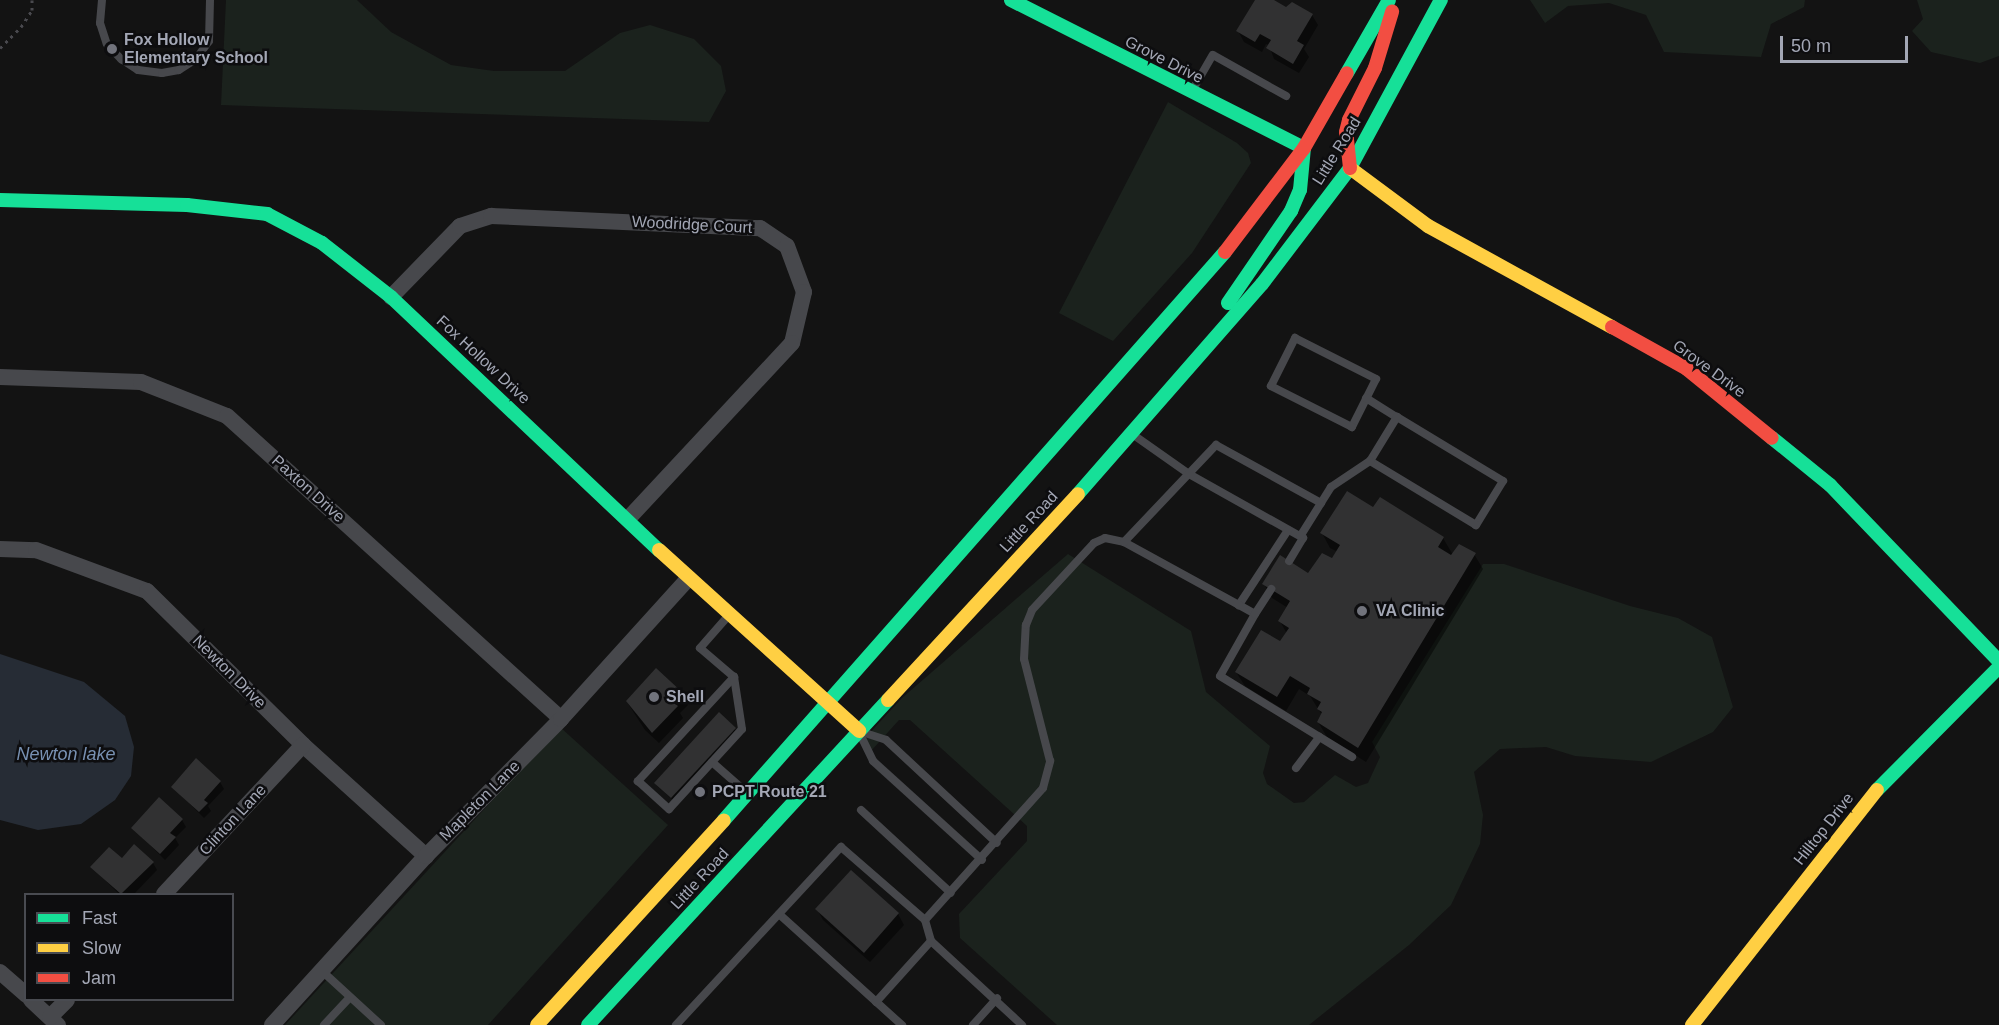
<!DOCTYPE html>
<style>
body{margin:0}
#map{position:relative;width:1999px;height:1025px;overflow:hidden;background:#131313;font-family:Helvetica,sans-serif}
div>[style]{position:absolute}
.green>*{inset:0;background:#1b221d}
.water>*{inset:0;background:#262c35}
.shadow>*{inset:0;background:#0007}
.building>*{inset:0;background:#313132}
.path>*{height:3px;margin-top:-1.5px;transform-origin:0;background:repeating-linear-gradient(90deg,#49494e 0 3px,transparent 0 7.5px)}
.lane>*{height:8px;margin:-4px;padding:0 4px;transform-origin:4px;border-radius:4px;background:#47484c}
.street>*{height:16px;margin:-8px;padding:0 8px;transform-origin:8px;border-radius:8px;background:#47484c}
.fast>*{height:14px;margin:-7px;padding:0 7px;transform-origin:7px;border-radius:7px;background:#16e098}
.slow>*{height:14px;margin:-7px;padding:0 7px;transform-origin:7px;border-radius:7px;background:#ffcf43}
.jam>*{height:14px;margin:-7px;padding:0 7px;transform-origin:7px;border-radius:7px;background:#f24e42}
.dots>*{width:16px;height:16px;translate:-50% -50%;box-sizing:border-box;border:3px solid #0d0d0f;border-radius:50%}
span{translate:-50% -50%;white-space:nowrap;text-align:center;line-height:1.15;-webkit-text-stroke:5px #0d0d0f;paint-order:stroke}
.poi-label{font-size:16px;color:#a3a7b5;font-weight:700}
.left{translate:0 -50%;text-align:left}
.street-label{font-size:16px;color:#a3a7b5}
.water-label{font-size:18px;color:#7891b2;font-style:italic}
.legend{position:absolute;left:24px;top:893px;width:210px;height:108px;box-sizing:border-box;background:#0d0d0f;border:2px solid #494b51;margin:0;padding:8px 10px;list-style:none;font-size:18px;color:#a3a7b5}
.legend li{display:flex;align-items:center;gap:12px;height:30px}
.legend b{width:30px;border:2px solid #494b51}
.scale{position:absolute;left:1780px;top:36px;width:128px;height:27px;box-sizing:border-box;border:3px solid #a3a7b5;border-top:0;padding-left:8px;font-size:18px;line-height:21px;white-space:nowrap;color:#a3a7b5;-webkit-text-stroke:4px #0d0d0f;paint-order:stroke}
</style>
<div id="map">
<div class="green">
<div style="clip-path:polygon(226px 0,357px 0,391px 32px,451px 65px,494px 71px,565px 71px,620px 33px,650px 25px,694px 39px,721px 66px,726px 91px,709px 122px,221px 105px)"></div>
<div style="clip-path:polygon(1530px 0,1805px 0,1804px 7px,1771px 24px,1761px 57px,1664px 52px,1646px 15px,1609px 3px,1568px 6px,1545px 23px)"></div>
<div style="clip-path:polygon(1917px 0,1999px 0,1999px 56px,1980px 63px,1931px 52px,1912px 31px,1923px 19px)"></div>
<div style="clip-path:polygon(1168px 102px,1237px 143px,1248px 153px,1251px 163px,1192px 253px,1113px 341px,1059px 313px)"></div>
<div style="clip-path:polygon(1068px 554px,1191px 631px,1206px 692px,1270px 746px,1263px 773px,1267px 784px,1294px 803px,1304px 802px,1335px 775px,1356px 787px,1368px 783px,1380px 757px,1372px 742px,1483px 564px,1504px 564px,1630px 606px,1678px 618px,1712px 637px,1733px 707px,1713px 732px,1651px 762px,1575px 756px,1546px 747px,1500px 749px,1474px 772px,1483px 815px,1480px 844px,1451px 905px,1409px 945px,1309px 1025px,1057px 1025px,960px 938px,959px 914px,1027px 841px,1027px 826px,910px 720px,899px 720px,871px 751px,865px 738px,902px 698px)"></div>
<div style="clip-path:polygon(560px 727px,668px 825px,488px 1025px,285px 1025px)"></div>
</div>
<div class="water">
<div style="clip-path:polygon(0 654px,84px 682px,125px 716px,134px 747px,131px 776px,115px 800px,81px 824px,38px 830px,0 820px)"></div>
</div>
<div class="shadow">
<div style="clip-path:polygon(1258px 0,1271px 0,1286px 9px,1312px 15px,1318px 25px,1304px 49px,1309px 57px,1299px 73px,1274px 59px,1269px 45px,1266px 44px,1262px 52px,1244px 42px,1238px 31px)"></div>
<div style="clip-path:polygon(1374px 509px,1443px 538px,1453px 555px,1474px 554px,1483px 569px,1366px 762px,1327px 737px,1318px 722px,1322px 715px,1310px 696px,1299px 689px,1286px 711px,1245px 686px,1236px 672px,1281px 643px,1287px 634px,1280px 621px,1288px 608px,1272px 598px,1264px 584px,1308px 575px,1333px 560px,1338px 552px,1330px 548px,1322px 533px)"></div>
<div style="clip-path:polygon(682px 694px,688px 705px,680px 713px,683px 718px,659px 743px,645px 730px,627px 702px)"></div>
<div style="clip-path:polygon(735px 729px,736px 731px,673px 800px,657px 786px,655px 783px)"></div>
<div style="clip-path:polygon(220px 782px,224px 789px,208px 806px,211px 811px,204px 818px,173px 787px)"></div>
<div style="clip-path:polygon(182px 820px,186px 827px,175px 838px,179px 845px,165px 860px,133px 828px)"></div>
<div style="clip-path:polygon(153px 863px,157px 870px,134px 894px,119px 894px,92px 867px)"></div>
<div style="clip-path:polygon(851px 872px,898px 914px,904px 925px,870px 962px,823px 920px,817px 909px)"></div>
</div>
<div class="building">
<div style="clip-path:polygon(1255px 0,1274px 0,1286px 7px,1292px 2px,1313px 14px,1297px 41px,1304px 45px,1293px 64px,1266px 48px,1271px 40px,1260px 34px,1255px 42px,1236px 31px)"></div>
<div style="clip-path:polygon(1347px 491px,1373px 507px,1380px 497px,1444px 537px,1438px 547px,1451px 555px,1459px 544px,1476px 553px,1358px 748px,1317px 722px,1322px 712px,1317px 709px,1321px 702px,1307px 694px,1310px 688px,1290px 676px,1277px 697px,1235px 672px,1261px 630px,1280px 641px,1289px 628px,1278px 621px,1290px 601px,1262px 584px,1280px 555px,1308px 573px,1322px 553px,1332px 558px,1340px 545px,1320px 533px)"></div>
<div style="clip-path:polygon(656px 668px,683px 693px,674px 703px,678px 706px,652px 733px,626px 701px)"></div>
<div style="clip-path:polygon(719px 712px,736px 728px,671px 798px,654px 783px)"></div>
<div style="clip-path:polygon(196px 758px,221px 781px,204px 800px,208px 803px,199px 812px,171px 787px)"></div>
<div style="clip-path:polygon(159px 797px,183px 819px,170px 833px,176px 837px,160px 854px,131px 828px)"></div>
<div style="clip-path:polygon(134px 844px,154px 862px,121px 894px,90px 867px,109px 847px,122px 858px)"></div>
<div style="clip-path:polygon(851px 870px,899px 913px,864px 953px,815px 909px)"></div>
</div>
<div class="path">
<div style="left:0;top:48px;width:30px;rotate:-45deg"></div>
<div style="left:21px;top:27px;width:20px;rotate:-57deg"></div>
<div style="left:32px;top:10px;width:10px;rotate:-90deg"></div>
</div>
<div class="lane">
<div style="left:102px;top:0;width:23px;rotate:95deg"></div>
<div style="left:100px;top:23px;width:22px;rotate:72deg"></div>
<div style="left:107px;top:44px;width:21px;rotate:47deg"></div>
<div style="left:121px;top:59px;width:20px;rotate:33deg"></div>
<div style="left:138px;top:70px;width:24px;rotate:7deg"></div>
<div style="left:162px;top:73px;width:17px;rotate:-10deg"></div>
<div style="left:179px;top:70px;width:20px;rotate:-33deg"></div>
<div style="left:196px;top:59px;width:22px;rotate:-54deg"></div>
<div style="left:209px;top:41px;width:41px;rotate:-88.6deg"></div>
<div style="left:1193px;top:89px;width:39px;rotate:-60deg"></div>
<div style="left:1213px;top:55px;width:84px;rotate:29.3deg"></div>
<div style="left:1295px;top:338px;width:91px;rotate:26.8deg"></div>
<div style="left:1376px;top:379px;width:54px;rotate:116.6deg"></div>
<div style="left:1352px;top:427px;width:91px;rotate:-153.2deg"></div>
<div style="left:1271px;top:386px;width:54px;rotate:-63.4deg"></div>
<div style="left:1366px;top:398px;width:36px;rotate:32deg"></div>
<div style="left:1397px;top:417px;width:124px;rotate:31.1deg"></div>
<div style="left:1503px;top:481px;width:52px;rotate:121.5deg"></div>
<div style="left:1476px;top:525px;width:124px;rotate:-148.9deg"></div>
<div style="left:1370px;top:461px;width:52px;rotate:-58.5deg"></div>
<div style="left:1135px;top:436px;width:66px;rotate:35.1deg"></div>
<div style="left:1189px;top:474px;width:131px;rotate:29.3deg"></div>
<div style="left:1303px;top:538px;width:27px;rotate:121deg"></div>
<div style="left:1321px;top:503px;width:19px;rotate:-58deg"></div>
<div style="left:1331px;top:487px;width:47px;rotate:-33.7deg"></div>
<div style="left:1288px;top:530px;width:90px;rotate:123.2deg"></div>
<div style="left:1239px;top:605px;width:18px;rotate:29deg"></div>
<div style="left:1255px;top:614px;width:71px;rotate:119.4deg"></div>
<div style="left:1220px;top:676px;width:155px;rotate:31.5deg"></div>
<div style="left:1124px;top:542px;width:131px;rotate:28.7deg"></div>
<div style="left:1255px;top:614px;width:30px;rotate:-57deg"></div>
<div style="left:729px;top:615px;width:44px;rotate:131.3deg"></div>
<div style="left:700px;top:648px;width:45px;rotate:40.5deg"></div>
<div style="left:734px;top:677px;width:142px;rotate:132.7deg"></div>
<div style="left:638px;top:781px;width:42px;rotate:42.1deg"></div>
<div style="left:669px;top:809px;width:108px;rotate:-47.6deg"></div>
<div style="left:742px;top:729px;width:53px;rotate:-98.7deg"></div>
<div style="left:862px;top:732px;width:25px;rotate:18deg"></div>
<div style="left:886px;top:740px;width:151px;rotate:42.9deg"></div>
<div style="left:860px;top:734px;width:30px;rotate:64deg"></div>
<div style="left:873px;top:761px;width:147px;rotate:42.2deg"></div>
<div style="left:712px;top:762px;width:45px;rotate:41.4deg"></div>
<div style="left:1296px;top:768px;width:39px;rotate:-53deg"></div>
<div style="left:861px;top:810px;width:122px;rotate:42.7deg"></div>
<div style="left:779px;top:914px;width:166px;rotate:42.1deg"></div>
<div style="left:925px;top:920px;width:177px;rotate:-48.2deg"></div>
<div style="left:1043px;top:788px;width:28px;rotate:-75deg"></div>
<div style="left:1050px;top:761px;width:105px;rotate:-104.3deg"></div>
<div style="left:1024px;top:659px;width:34px;rotate:-87deg"></div>
<div style="left:1026px;top:625px;width:16px;rotate:-68deg"></div>
<div style="left:1032px;top:610px;width:91px;rotate:-47.2deg"></div>
<div style="left:1094px;top:543px;width:12px;rotate:-24deg"></div>
<div style="left:1105px;top:538px;width:19px;rotate:12deg"></div>
<div style="left:1124px;top:542px;width:134px;rotate:-46.5deg"></div>
<div style="left:1216px;top:445px;width:120px;rotate:28.9deg"></div>
<div style="left:1321px;top:503px;width:39px;rotate:122deg"></div>
<div style="left:322px;top:971px;width:80px;rotate:42.5deg"></div>
<div style="left:876px;top:1002px;width:82px;rotate:-48deg"></div>
<div style="left:324px;top:1025px;width:38px;rotate:-47deg"></div>
<div style="left:676px;top:1025px;width:243px;rotate:-47.2deg"></div>
<div style="left:841px;top:847px;width:111px;rotate:41deg"></div>
<div style="left:925px;top:920px;width:22px;rotate:74deg"></div>
<div style="left:931px;top:941px;width:124px;rotate:42.7deg"></div>
<div style="left:973px;top:1025px;width:36px;rotate:-48deg"></div>
</div>
<div class="street">
<div style="left:391px;top:297px;width:99px;rotate:-45.8deg"></div>
<div style="left:460px;top:226px;width:33px;rotate:-18deg"></div>
<div style="left:491px;top:216px;width:269px;rotate:2.6deg"></div>
<div style="left:760px;top:228px;width:32px;rotate:34deg"></div>
<div style="left:787px;top:246px;width:49px;rotate:69.7deg"></div>
<div style="left:804px;top:292px;width:52px;rotate:103.2deg"></div>
<div style="left:792px;top:343px;width:239px;rotate:133deg"></div>
<div style="left:0;top:377px;width:141px;rotate:2deg"></div>
<div style="left:141px;top:382px;width:92px;rotate:21.6deg"></div>
<div style="left:227px;top:416px;width:451px;rotate:42.2deg"></div>
<div style="left:0;top:549px;width:36px;rotate:2deg"></div>
<div style="left:36px;top:550px;width:118px;rotate:20.3deg"></div>
<div style="left:147px;top:591px;width:219px;rotate:44.6deg"></div>
<div style="left:303px;top:745px;width:166px;rotate:42.1deg"></div>
<div style="left:164px;top:894px;width:204px;rotate:-47deg"></div>
<div style="left:0;top:972px;width:35px;rotate:41deg"></div>
<div style="left:31px;top:1000px;width:37px;rotate:43deg"></div>
<div style="left:50px;top:1017px;width:24px;rotate:-45deg"></div>
<div style="left:272px;top:1025px;width:229px;rotate:-47.7deg"></div>
<div style="left:426px;top:856px;width:192px;rotate:-45.4deg"></div>
<div style="left:561px;top:719px;width:190px;rotate:-47.8deg"></div>
</div>
<div class="fast">
<div style="left:1011px;top:0;width:328px;rotate:26.8deg"></div>
<div style="left:1347px;top:73px;width:84px;rotate:-60.1deg"></div>
<div style="left:0;top:200px;width:187px;rotate:1.5deg"></div>
<div style="left:187px;top:205px;width:81px;rotate:6.4deg"></div>
<div style="left:267px;top:214px;width:62px;rotate:27.8deg"></div>
<div style="left:322px;top:243px;width:88px;rotate:38deg"></div>
<div style="left:391px;top:297px;width:369px;rotate:43.4deg"></div>
<div style="left:1228px;top:303px;width:112px;rotate:-55.6deg"></div>
<div style="left:1291px;top:211px;width:23px;rotate:-67deg"></div>
<div style="left:1300px;top:190px;width:42px;rotate:-84.6deg"></div>
<div style="left:1772px;top:438px;width:75px;rotate:39deg"></div>
<div style="left:1830px;top:485px;width:244px;rotate:46.2deg"></div>
<div style="left:1078px;top:494px;width:279px;rotate:-48.8deg"></div>
<div style="left:1262px;top:284px;width:146px;rotate:-52.8deg"></div>
<div style="left:1350px;top:168px;width:191px;rotate:-61.6deg"></div>
<div style="left:1877px;top:790px;width:173px;rotate:-45.2deg"></div>
<div style="left:724px;top:820px;width:757px;rotate:-48.59deg"></div>
<div style="left:588px;top:1025px;width:442px;rotate:-47.3deg"></div>
</div>
<div class="slow">
<div style="left:1350px;top:168px;width:97px;rotate:36.6deg"></div>
<div style="left:1428px;top:226px;width:210px;rotate:28.8deg"></div>
<div style="left:659px;top:550px;width:270px;rotate:42.1deg"></div>
<div style="left:888px;top:700px;width:280px;rotate:-47.3deg"></div>
<div style="left:537px;top:1025px;width:277px;rotate:-47.6deg"></div>
<div style="left:1692px;top:1025px;width:299px;rotate:-51.8deg"></div>
</div>
<div class="jam">
<div style="left:1350px;top:168px;width:36px;rotate:-96deg"></div>
<div style="left:1346px;top:132px;width:12px;rotate:-76deg"></div>
<div style="left:1349px;top:120px;width:58px;rotate:-63.4deg"></div>
<div style="left:1375px;top:68px;width:59px;rotate:-73.1deg"></div>
<div style="left:1225px;top:252px;width:131px;rotate:-52.8deg"></div>
<div style="left:1304px;top:148px;width:86px;rotate:-60.2deg"></div>
<div style="left:1612px;top:327px;width:86px;rotate:29.2deg"></div>
<div style="left:1687px;top:369px;width:109px;rotate:39.1deg"></div>
</div>
<div class="dots">
<div style="left:112px;top:49px;background:#71737c"></div>
<div style="left:1362px;top:611px;background:#71737c"></div>
<div style="left:654px;top:697px;background:#71737c"></div>
<div style="left:700px;top:792px;background:#71737c"></div>
</div>
<div class="poi-label">
<span class="left" style="left:124px;top:49px">Fox Hollow<br>Elementary School</span>
<span class="left" style="left:1376px;top:611px">VA Clinic</span>
<span class="left" style="left:666px;top:697px">Shell</span>
<span class="left" style="left:712px;top:792px">PCPT Route 21</span>
</div>
<div class="street-label">
<span style="left:1164px;top:60px;rotate:27deg">Grove Drive</span>
<span style="left:1337px;top:151px;rotate:-58deg">Little Road</span>
<span style="left:692px;top:225px;rotate:3deg">Woodridge Court</span>
<span style="left:483px;top:360px;rotate:43deg">Fox Hollow Drive</span>
<span style="left:1709px;top:369px;rotate:36deg">Grove Drive</span>
<span style="left:308px;top:489px;rotate:42deg">Paxton Drive</span>
<span style="left:1029px;top:522px;rotate:-47deg">Little Road</span>
<span style="left:229px;top:672px;rotate:45deg">Newton Drive</span>
<span style="left:480px;top:801px;rotate:-45deg">Mapleton Lane</span>
<span style="left:233px;top:820px;rotate:-47deg">Clinton Lane</span>
<span style="left:1824px;top:829px;rotate:-52deg">Hilltop Drive</span>
<span style="left:700px;top:879px;rotate:-47deg">Little Road</span>
</div>
<div class="water-label">
<span style="left:66px;top:754px">Newton lake</span>
</div>
<ul class="legend">
<li><b style="height:8px;background:#16e098"></b>Fast</li>
<li><b style="height:8px;background:#ffcf43"></b>Slow</li>
<li><b style="height:8px;background:#f24e42"></b>Jam</li>
</ul>
<div class="scale">50 m</div>
</div>
